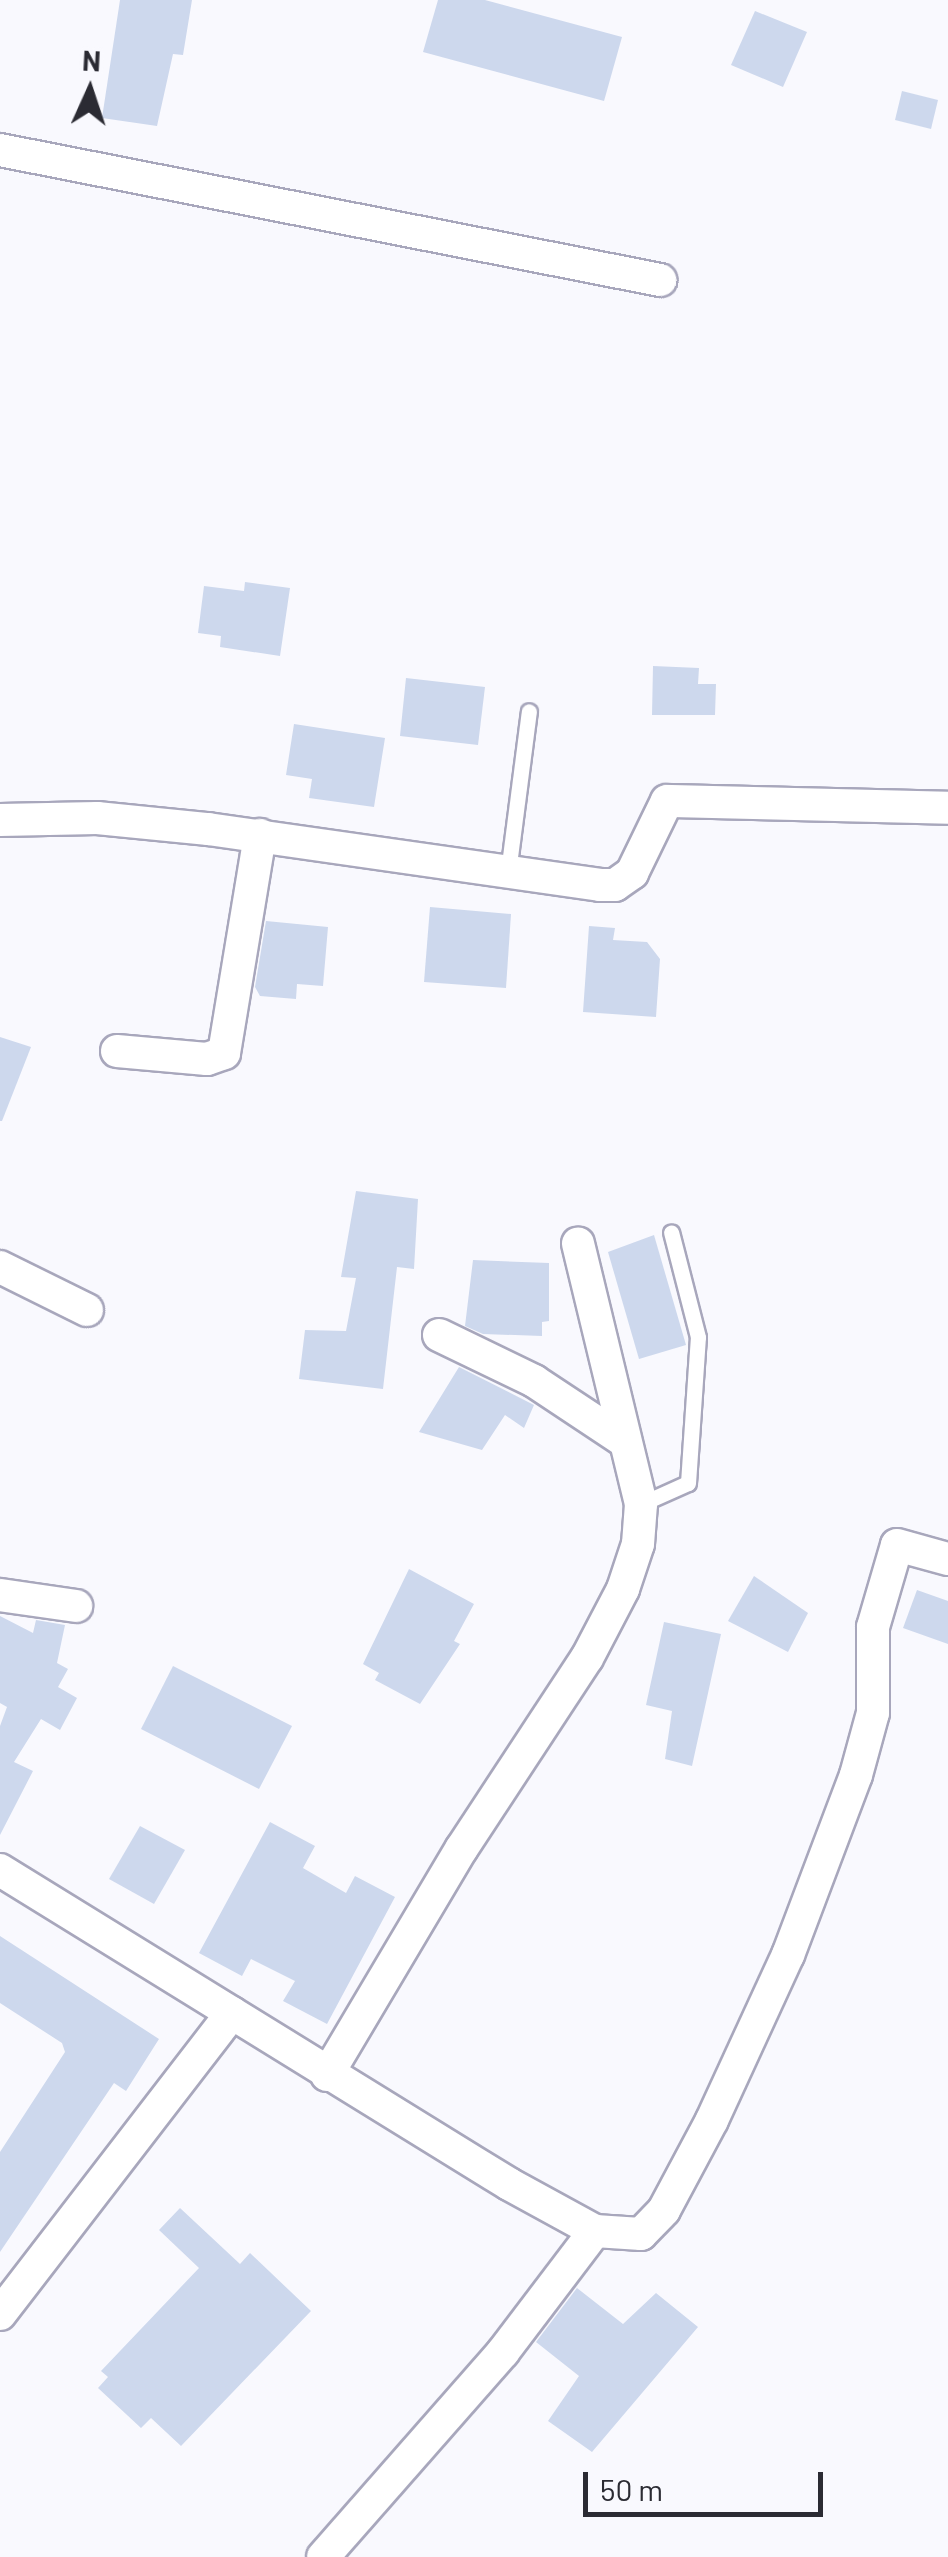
<!DOCTYPE html>
<style>
body{margin:0}
#map{position:relative;width:948px;height:2557px;overflow:hidden;background:#f9f9fe;font-family:Barlow,sans-serif}
div>[style]{position:absolute}
.building>*{inset:0;background:#cdd8ed}
.roads{filter:drop-shadow(2px 0 #a8a7bc) drop-shadow(-2px 0 #a8a7bc) drop-shadow(0 2px #a8a7bc) drop-shadow(0 -2px #a8a7bc)}
.service>*{height:15px;margin:-7.5px;padding:0 7.5px;transform-origin:7.5px;border-radius:7.5px;background:#fff}
.minor>*{height:32px;margin:-16px;padding:0 16px;transform-origin:16px;border-radius:16px;background:#fff}
span{translate:-50% -50%;white-space:nowrap;text-align:center;line-height:1.15;-webkit-text-stroke:9px #f9f9fe;paint-order:stroke}
.north{position:absolute;left:40px;top:40px;width:100px;height:100px;-webkit-text-stroke:8px #f9f9fe;paint-order:stroke;rotate:3deg;font-size:28px;font-weight:700;line-height:40px;text-align:center;color:#2b2b33}
.north::after{content:'';display:block;margin:auto;width:35px;height:45px;background:#2b2b33;clip-path:polygon(50% 0,100% 100%,50% 72%,0 100%)}
.scale{position:absolute;left:583px;top:2472px;width:240px;height:45px;box-sizing:border-box;border:5px solid #2b2b33;border-top:0;padding-left:12px;font-size:30px;line-height:35px;white-space:nowrap;color:#2b2b33;-webkit-text-stroke:8px #f9f9fe;paint-order:stroke}
</style>
<div id="map">
<div class="building">
<div style="clip-path:polygon(120px 0,192px 0,183px 55px,173px 54px,157px 126px,102px 118px)"></div>
<div style="clip-path:polygon(438px 0,485px 0,622px 37px,604px 101px,423px 52px)"></div>
<div style="clip-path:polygon(755px 11px,807px 32px,783px 87px,731px 65px)"></div>
<div style="clip-path:polygon(902px 91px,938px 100px,931px 129px,895px 120px)"></div>
<div style="clip-path:polygon(245px 582px,290px 588px,280px 656px,220px 647px,221px 636px,198px 633px,204px 586px,244px 591px)"></div>
<div style="clip-path:polygon(653px 666px,699px 668px,698px 684px,716px 684px,715px 715px,652px 715px)"></div>
<div style="clip-path:polygon(406px 678px,485px 687px,478px 745px,400px 736px)"></div>
<div style="clip-path:polygon(294px 724px,385px 738px,374px 807px,309px 798px,312px 779px,286px 775px)"></div>
<div style="clip-path:polygon(430px 907px,511px 914px,506px 988px,424px 982px)"></div>
<div style="clip-path:polygon(266px 921px,328px 927px,323px 986px,297px 984px,296px 999px,260px 996px,255px 987px)"></div>
<div style="clip-path:polygon(589px 926px,615px 928px,613px 940px,647px 942px,660px 959px,656px 1017px,583px 1012px)"></div>
<div style="clip-path:polygon(0 1037px,31px 1047px,2px 1121px,0 1121px)"></div>
<div style="clip-path:polygon(356px 1191px,418px 1199px,414px 1269px,397px 1267px,383px 1389px,299px 1379px,305px 1330px,346px 1331px,356px 1278px,341px 1277px)"></div>
<div style="clip-path:polygon(654px 1235px,686px 1345px,639px 1359px,608px 1252px)"></div>
<div style="clip-path:polygon(473px 1260px,549px 1263px,549px 1321px,542px 1322px,542px 1336px,483px 1334px,465px 1326px)"></div>
<div style="clip-path:polygon(459px 1367px,534px 1405px,524px 1428px,505px 1415px,482px 1450px,419px 1432px)"></div>
<div style="clip-path:polygon(409px 1569px,474px 1604px,454px 1641px,460px 1644px,420px 1704px,375px 1680px,379px 1673px,363px 1664px)"></div>
<div style="clip-path:polygon(754px 1576px,808px 1613px,788px 1652px,728px 1621px)"></div>
<div style="clip-path:polygon(917px 1590px,948px 1601px,948px 1644px,903px 1628px)"></div>
<div style="clip-path:polygon(0 1616px,33px 1633px,36px 1620px,65px 1625px,57px 1663px,68px 1669px,58px 1687px,77px 1698px,60px 1730px,41px 1719px,14px 1762px,33px 1771px,0 1835px,0 1726px,7px 1707px,0 1703px)"></div>
<div style="clip-path:polygon(664px 1622px,721px 1634px,692px 1766px,665px 1759px,672px 1711px,646px 1705px)"></div>
<div style="clip-path:polygon(173px 1666px,292px 1726px,259px 1789px,141px 1729px)"></div>
<div style="clip-path:polygon(270px 1822px,315px 1846px,303px 1868px,346px 1893px,355px 1876px,395px 1897px,327px 2024px,283px 2001px,295px 1981px,251px 1959px,242px 1976px,199px 1953px)"></div>
<div style="clip-path:polygon(140px 1826px,185px 1850px,154px 1904px,109px 1879px)"></div>
<div style="clip-path:polygon(0 1936px,159px 2039px,126px 2091px,114px 2083px,0 2252px,0 2152px,65px 2052px,62px 2043px,0 2003px)"></div>
<div style="clip-path:polygon(180px 2208px,240px 2264px,250px 2253px,311px 2311px,181px 2446px,151px 2418px,141px 2428px,98px 2388px,108px 2377px,101px 2371px,199px 2268px,159px 2230px)"></div>
<div style="clip-path:polygon(577px 2288px,623px 2324px,656px 2293px,698px 2327px,592px 2452px,548px 2421px,579px 2376px,536px 2342px)"></div>
</div>
<div class="roads">
<div class="service">
<div style="left:508px;top:872px;width:162px;rotate:-82.6deg"></div>
<div style="left:641px;top:1504px;width:51px;rotate:-24.1deg"></div>
<div style="left:688px;top:1483px;width:146px;rotate:-86.1deg"></div>
<div style="left:698px;top:1337px;width:108px;rotate:-104.4deg"></div>
</div>
<div class="minor">
<div style="left:0;top:150px;width:673px;rotate:11.14deg"></div>
<div style="left:0;top:820px;width:97px;rotate:-1.2deg"></div>
<div style="left:97px;top:818px;width:112px;rotate:5.7deg"></div>
<div style="left:208px;top:829px;width:396px;rotate:8.1deg"></div>
<div style="left:600px;top:885px;width:15px"></div>
<div style="left:615px;top:885px;width:21px;rotate:-35deg"></div>
<div style="left:632px;top:873px;width:80px;rotate:-64.1deg"></div>
<div style="left:667px;top:801px;width:281px;rotate:1.4deg"></div>
<div style="left:117px;top:1051px;width:90px;rotate:5.1deg"></div>
<div style="left:207px;top:1059px;width:18px;rotate:-19deg"></div>
<div style="left:224px;top:1053px;width:221px;rotate:-80.6deg"></div>
<div style="left:0;top:1267px;width:97px;rotate:26.3deg"></div>
<div style="left:439px;top:1335px;width:106px;rotate:25.8deg"></div>
<div style="left:534px;top:1381px;width:107px;rotate:33.5deg"></div>
<div style="left:0;top:1595px;width:77px;rotate:8.2deg"></div>
<div style="left:0;top:1870px;width:598px;rotate:31.67deg"></div>
<div style="left:509px;top:2184px;width:98px;rotate:28.7deg"></div>
<div style="left:595px;top:2231px;width:46px;rotate:3.7deg"></div>
<div style="left:641px;top:2234px;width:33px;rotate:-46deg"></div>
<div style="left:664px;top:2210px;width:102px;rotate:-61.9deg"></div>
<div style="left:712px;top:2120px;width:182px;rotate:-65.3deg"></div>
<div style="left:788px;top:1955px;width:192px;rotate:-69.3deg"></div>
<div style="left:856px;top:1775px;width:64px;rotate:-74.7deg"></div>
<div style="left:873px;top:1713px;width:86px;rotate:-90deg"></div>
<div style="left:873px;top:1627px;width:85px;rotate:-73.7deg"></div>
<div style="left:897px;top:1545px;width:53px;rotate:15.4deg"></div>
<div style="left:327px;top:2075px;width:264px;rotate:-59.3deg"></div>
<div style="left:462px;top:1848px;width:227px;rotate:-56.7deg"></div>
<div style="left:587px;top:1658px;width:78px;rotate:-62.4deg"></div>
<div style="left:623px;top:1589px;width:47px;rotate:-71.6deg"></div>
<div style="left:638px;top:1544px;width:40px;rotate:-85.7deg"></div>
<div style="left:641px;top:1504px;width:268px;rotate:-103.6deg"></div>
<div style="left:0;top:2314px;width:380px;rotate:-52.4deg"></div>
<div style="left:323px;top:2557px;width:273px;rotate:-48.7deg"></div>
<div style="left:503px;top:2352px;width:152px;rotate:-52.8deg"></div>
</div>
</div>
<div class="north">N</div>
<div class="scale">50 m</div>
</div>
